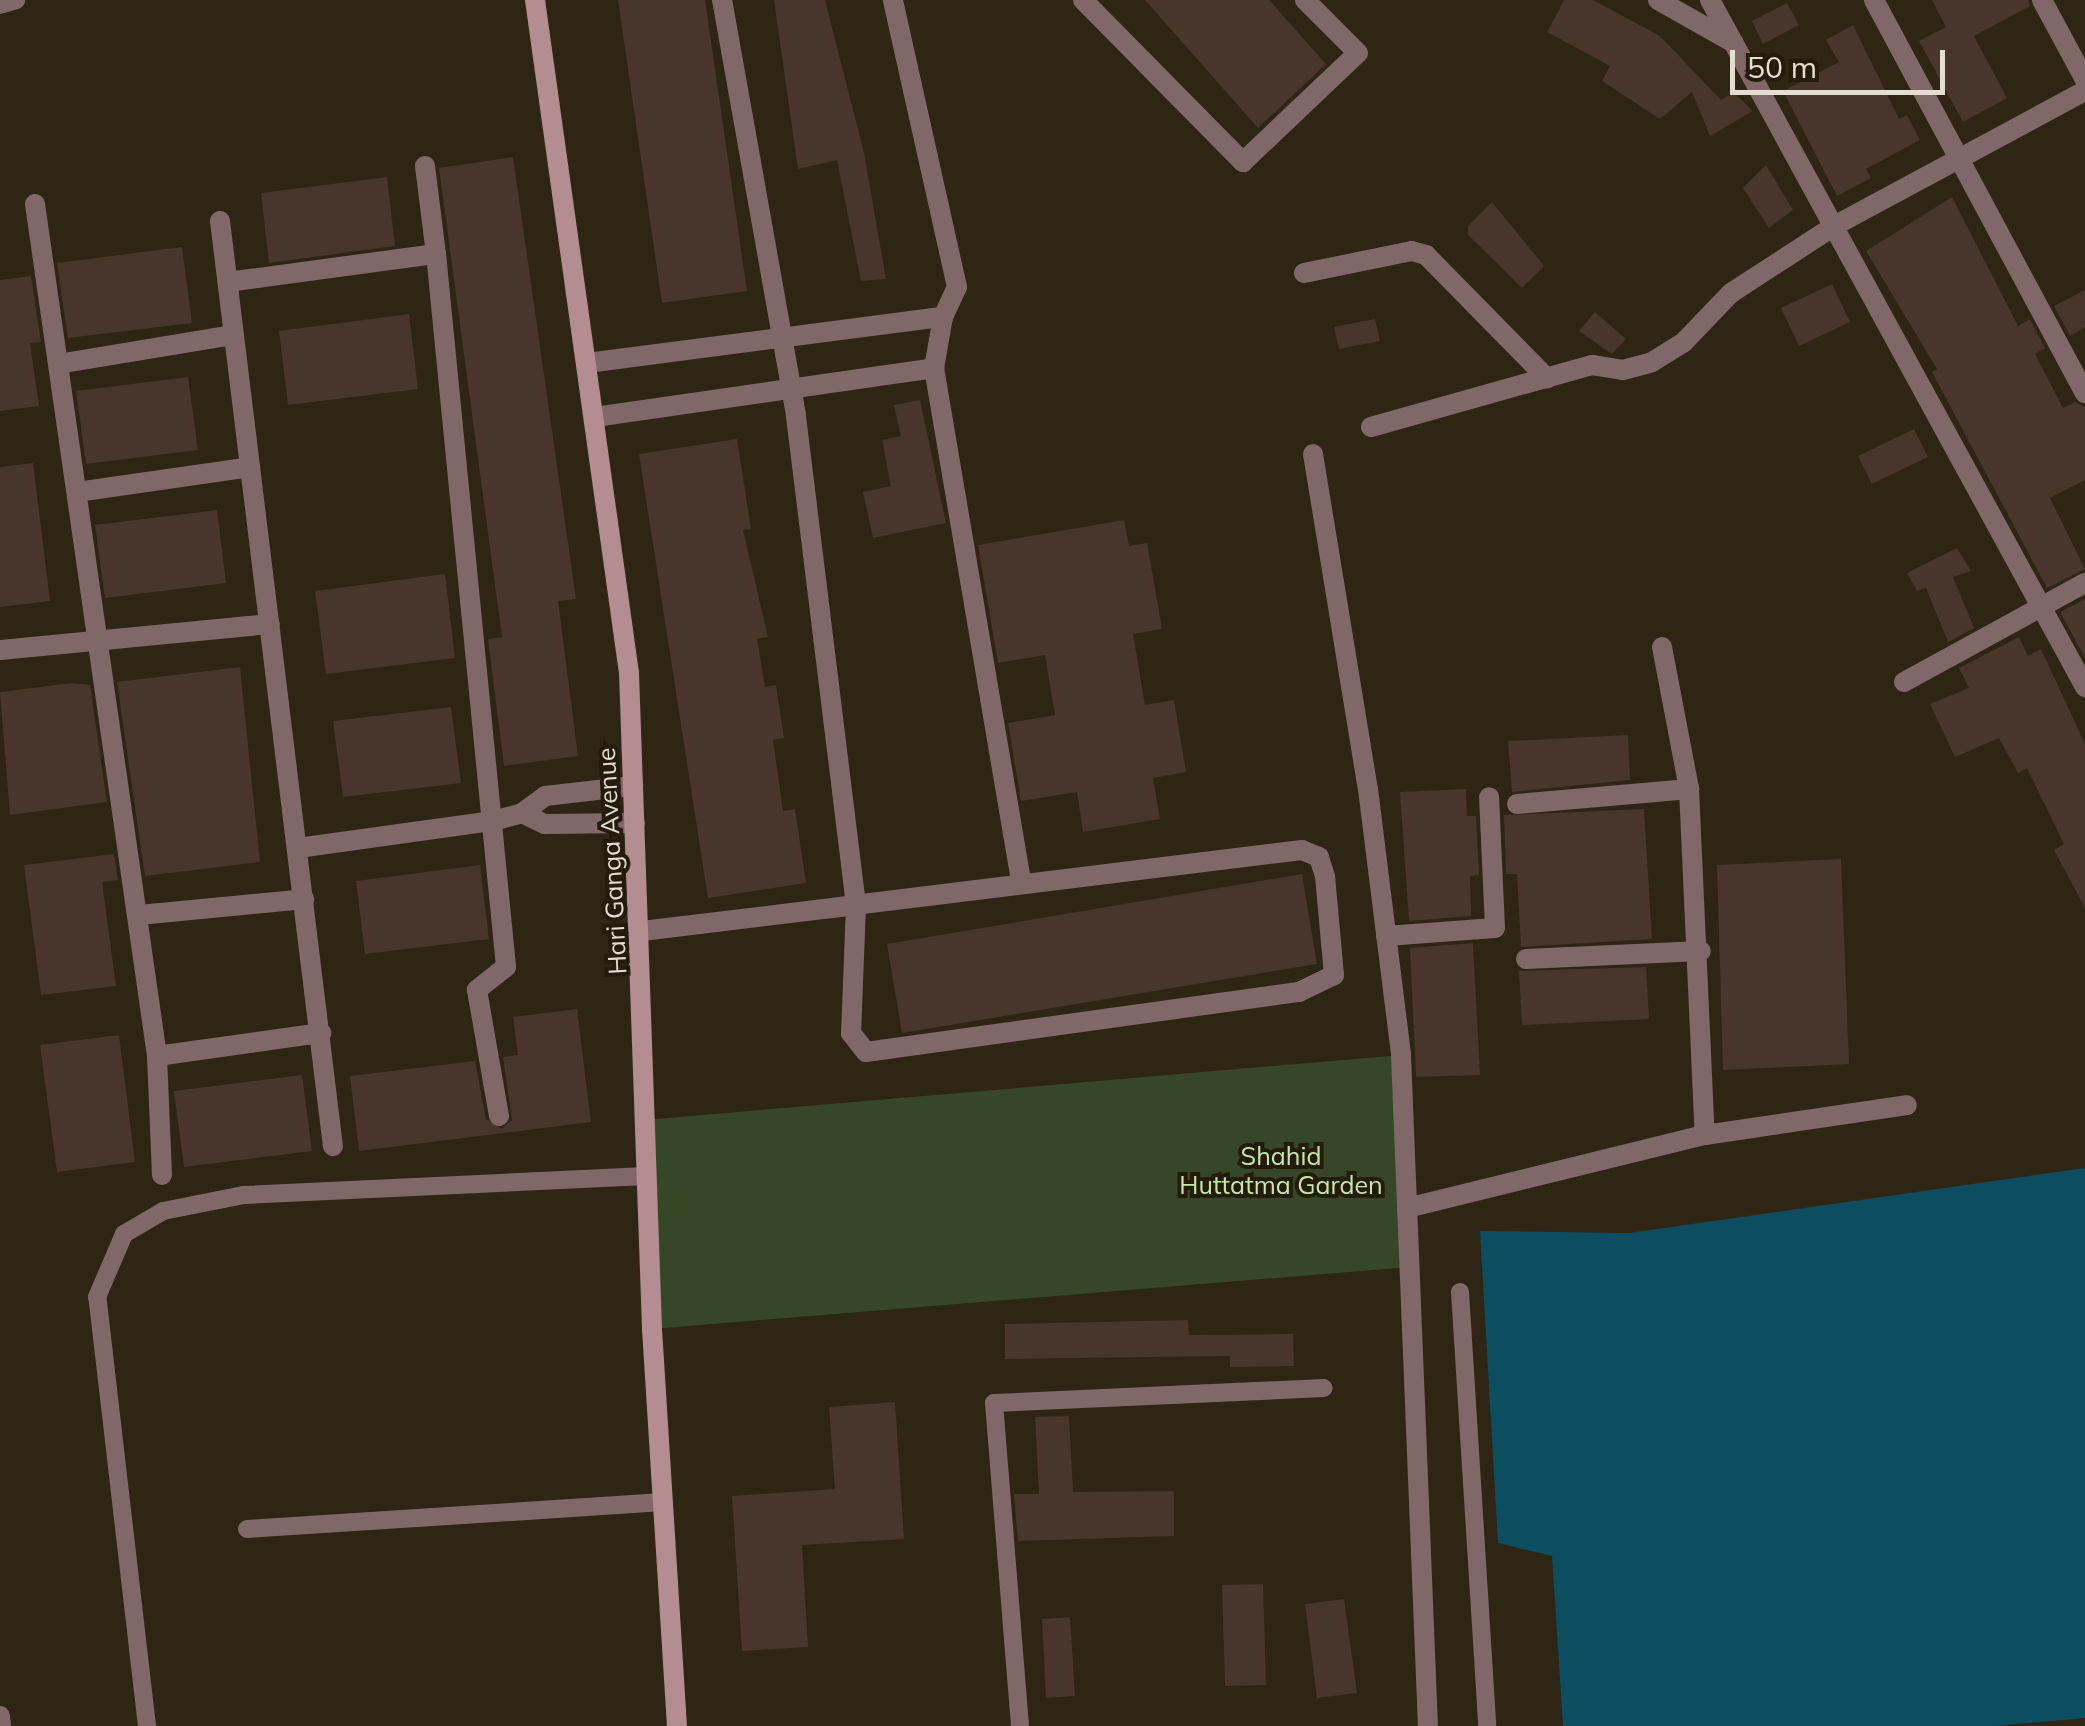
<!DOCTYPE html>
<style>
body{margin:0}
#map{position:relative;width:2085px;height:1726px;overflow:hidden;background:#2e2514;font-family:Mulish,sans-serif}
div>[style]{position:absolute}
.green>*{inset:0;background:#354726}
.water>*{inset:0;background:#0c4d60}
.building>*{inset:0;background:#48352b}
.lane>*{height:18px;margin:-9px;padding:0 9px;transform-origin:9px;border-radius:9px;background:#806869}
.street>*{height:20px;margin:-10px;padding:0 10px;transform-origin:10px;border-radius:10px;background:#806869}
.secondary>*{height:20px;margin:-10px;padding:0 10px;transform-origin:10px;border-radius:10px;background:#b38d90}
span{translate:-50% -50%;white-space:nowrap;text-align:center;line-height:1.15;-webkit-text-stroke:8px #241b0a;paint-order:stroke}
.street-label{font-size:25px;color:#e3ddd2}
.park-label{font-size:25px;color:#c4eaa6}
.scale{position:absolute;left:1730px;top:50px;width:215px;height:45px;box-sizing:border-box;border:5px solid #e3ddd2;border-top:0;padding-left:12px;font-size:30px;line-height:35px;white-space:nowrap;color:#e3ddd2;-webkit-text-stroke:8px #241b0a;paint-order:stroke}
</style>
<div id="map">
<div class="green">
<div style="clip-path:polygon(1401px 1055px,1410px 1267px,652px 1329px,644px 1120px)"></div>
</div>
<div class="water">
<div style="clip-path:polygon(2085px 1168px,2085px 1718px,1994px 1726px,1563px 1726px,1552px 1556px,1498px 1543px,1480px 1231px,1629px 1233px)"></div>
</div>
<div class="building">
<div style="clip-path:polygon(618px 0,705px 0,747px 291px,662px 303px)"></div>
<div style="clip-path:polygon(774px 0,825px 0,864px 153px,886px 279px,861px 281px,837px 160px,798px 169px)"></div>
<div style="clip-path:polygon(1145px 0,1269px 0,1326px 64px,1258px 128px)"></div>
<div style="clip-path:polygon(1564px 0,1593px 0,1660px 36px,1721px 100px,1734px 93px,1753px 111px,1710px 136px,1692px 92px,1660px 119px,1602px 81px,1610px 66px,1547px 32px)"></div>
<div style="clip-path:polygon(1932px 0,2028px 0,2030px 6px,1974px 36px,2007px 98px,1963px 122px,1919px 41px,1946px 27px)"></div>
<div style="clip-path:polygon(1787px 3px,1799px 25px,1763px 44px,1752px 21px)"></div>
<div style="clip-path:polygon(1853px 25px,1899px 119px,1907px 115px,1920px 140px,1866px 169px,1871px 178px,1837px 196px,1783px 91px,1839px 62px,1826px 40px)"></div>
<div style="clip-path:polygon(513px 157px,576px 599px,558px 601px,578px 756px,504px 766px,488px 639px,502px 637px,439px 168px)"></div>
<div style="clip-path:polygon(1766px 165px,1793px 210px,1769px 228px,1743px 188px)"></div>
<div style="clip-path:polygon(387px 177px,395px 246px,269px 263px,261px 193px)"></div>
<div style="clip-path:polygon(1952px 197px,2018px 326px,2030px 319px,2045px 348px,2035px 354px,2063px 408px,2075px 402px,2085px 407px,2085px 480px,2050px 498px,2085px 569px,2047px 588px,1932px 372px,1937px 369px,1866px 251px)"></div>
<div style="clip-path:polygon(1492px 202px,1544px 266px,1522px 288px,1468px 235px,1468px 226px)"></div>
<div style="clip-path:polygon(182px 247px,192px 323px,68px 338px,57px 263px)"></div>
<div style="clip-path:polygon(31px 276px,41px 342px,30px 343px,39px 406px,0 411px,0 280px)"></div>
<div style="clip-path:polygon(1832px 284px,1850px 322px,1799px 346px,1781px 308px)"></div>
<div style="clip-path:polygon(2085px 290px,2085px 327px,2070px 336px,2054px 306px)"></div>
<div style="clip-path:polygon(1595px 312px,1626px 339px,1612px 354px,1579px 331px)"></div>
<div style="clip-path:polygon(409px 314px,418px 389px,288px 405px,279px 331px)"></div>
<div style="clip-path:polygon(1375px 319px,1380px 341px,1339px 349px,1334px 327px)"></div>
<div style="clip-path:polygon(188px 377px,198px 450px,86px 464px,76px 391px)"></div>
<div style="clip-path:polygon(920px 400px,946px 523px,873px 538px,863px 492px,891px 486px,882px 440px,901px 436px,894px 405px)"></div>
<div style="clip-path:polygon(1914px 429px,1928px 457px,1872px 484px,1858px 456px)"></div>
<div style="clip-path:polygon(737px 439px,751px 529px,743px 530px,768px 637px,757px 639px,765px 687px,776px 685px,784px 738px,773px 740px,783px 811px,795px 809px,806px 883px,708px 898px,639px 454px)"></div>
<div style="clip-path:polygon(33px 463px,50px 601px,0 607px,0 467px)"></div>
<div style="clip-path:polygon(217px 510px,226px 583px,105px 598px,95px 525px)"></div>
<div style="clip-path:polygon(1124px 520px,1129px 546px,1147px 543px,1162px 629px,1133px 634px,1145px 705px,1174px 700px,1186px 772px,1153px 778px,1160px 819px,1083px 832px,1077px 792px,1021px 801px,1008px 723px,1055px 715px,1045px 655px,998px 663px,978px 545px)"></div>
<div style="clip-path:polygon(1957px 548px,1971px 571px,1953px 577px,1974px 628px,1948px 642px,1926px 588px,1917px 591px,1907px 573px)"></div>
<div style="clip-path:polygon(445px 574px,455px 658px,326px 674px,315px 591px)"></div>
<div style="clip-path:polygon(2085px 599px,2085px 658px,2060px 612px)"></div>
<div style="clip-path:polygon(2019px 637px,2028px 656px,2041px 649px,2085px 744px,2085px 908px,2054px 850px,2064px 844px,2027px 768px,2018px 773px,1999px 738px,1955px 757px,1930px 704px,1969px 688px,1959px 668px)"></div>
<div style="clip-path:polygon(240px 667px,260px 862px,145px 876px,117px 682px)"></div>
<div style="clip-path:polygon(72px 683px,90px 685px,107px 802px,10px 815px,0 692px)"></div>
<div style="clip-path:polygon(451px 707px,461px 783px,343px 797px,333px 721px)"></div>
<div style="clip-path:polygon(1628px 735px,1630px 780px,1512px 792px,1508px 741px)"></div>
<div style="clip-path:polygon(1466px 789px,1467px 816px,1476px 816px,1479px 875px,1470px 876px,1471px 916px,1409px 921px,1400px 792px)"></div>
<div style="clip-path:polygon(1644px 809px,1652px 939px,1521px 947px,1517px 874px,1506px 874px,1504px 815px)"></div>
<div style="clip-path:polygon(114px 854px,118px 880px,102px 882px,116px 986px,41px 995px,24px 865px)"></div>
<div style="clip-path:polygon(1841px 859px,1849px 1064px,1723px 1070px,1717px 865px)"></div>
<div style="clip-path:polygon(480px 865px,489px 939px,365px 954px,356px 881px)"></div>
<div style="clip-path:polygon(1302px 874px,1317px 964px,902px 1033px,887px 944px)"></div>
<div style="clip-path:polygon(1473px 943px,1480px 1075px,1416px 1077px,1410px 948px)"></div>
<div style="clip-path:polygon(1646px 967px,1649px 1019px,1522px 1025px,1519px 971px)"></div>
<div style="clip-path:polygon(577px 1009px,591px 1122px,359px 1151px,350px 1076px,475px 1061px,486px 1119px,502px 1129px,512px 1120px,503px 1057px,518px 1055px,513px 1017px)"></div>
<div style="clip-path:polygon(119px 1035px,135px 1162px,57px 1172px,40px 1045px)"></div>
<div style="clip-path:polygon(302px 1075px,312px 1151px,184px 1167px,174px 1091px)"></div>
<div style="clip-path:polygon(1188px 1320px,1189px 1335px,1293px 1334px,1294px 1366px,1230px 1367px,1230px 1356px,1005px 1359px,1005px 1324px)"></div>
<div style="clip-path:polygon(895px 1402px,904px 1539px,802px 1545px,808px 1647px,742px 1651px,732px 1496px,835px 1489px,829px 1407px)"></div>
<div style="clip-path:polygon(1069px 1416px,1073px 1492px,1174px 1491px,1174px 1536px,1018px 1541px,1014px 1494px,1039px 1494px,1035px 1417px)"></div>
<div style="clip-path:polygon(1263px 1584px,1266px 1685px,1225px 1686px,1222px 1585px)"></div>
<div style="clip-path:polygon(1344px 1599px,1357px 1693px,1317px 1698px,1305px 1604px)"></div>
<div style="clip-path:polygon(1070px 1617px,1075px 1696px,1046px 1698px,1042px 1619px)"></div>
</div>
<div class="lane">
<div style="left:0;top:5px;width:17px;rotate:-17deg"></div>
<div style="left:1460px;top:1292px;width:435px;rotate:86.4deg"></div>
<div style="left:247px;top:1529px;width:417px;rotate:-3.7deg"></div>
<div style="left:147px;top:1726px;width:432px;rotate:-96.6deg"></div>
<div style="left:97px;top:1297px;width:69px;rotate:-66.8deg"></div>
<div style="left:124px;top:1234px;width:45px;rotate:-30.5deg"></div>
<div style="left:163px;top:1211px;width:83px;rotate:-11.2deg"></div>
<div style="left:244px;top:1195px;width:402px;rotate:-2.7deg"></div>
<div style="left:1020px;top:1726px;width:324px;rotate:-94.6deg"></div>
<div style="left:994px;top:1403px;width:330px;rotate:-2.6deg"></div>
</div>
<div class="street">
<div style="left:1083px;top:0;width:228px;rotate:45.4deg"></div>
<div style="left:1243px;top:162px;width:158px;rotate:-43.5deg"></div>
<div style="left:1358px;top:53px;width:75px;rotate:-135deg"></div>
<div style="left:1658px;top:0;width:87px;rotate:29.5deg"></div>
<div style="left:1710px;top:0;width:783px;rotate:61.37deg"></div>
<div style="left:1874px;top:0;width:446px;rotate:61.8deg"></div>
<div style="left:2042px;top:0;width:91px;rotate:61.7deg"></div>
<div style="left:425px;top:166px;width:89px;rotate:82.9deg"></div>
<div style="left:35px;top:204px;width:861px;rotate:81.85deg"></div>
<div style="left:157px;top:1056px;width:119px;rotate:87.6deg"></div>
<div style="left:220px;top:221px;width:932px;rotate:83.04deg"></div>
<div style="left:1304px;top:273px;width:110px;rotate:-11.5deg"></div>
<div style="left:1412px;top:251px;width:15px;rotate:16deg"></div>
<div style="left:1426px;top:255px;width:173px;rotate:45.5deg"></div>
<div style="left:228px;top:282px;width:210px;rotate:-7.7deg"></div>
<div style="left:436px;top:254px;width:716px;rotate:84.39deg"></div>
<div style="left:506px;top:967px;width:37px;rotate:142deg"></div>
<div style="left:477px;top:990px;width:128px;rotate:80.1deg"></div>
<div style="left:943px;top:317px;width:52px;rotate:100deg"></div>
<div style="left:934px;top:368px;width:520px;rotate:80.37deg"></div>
<div style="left:587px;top:363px;width:359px;rotate:-7.4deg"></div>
<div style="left:943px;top:317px;width:33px;rotate:-65deg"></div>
<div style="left:957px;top:287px;width:294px;rotate:-102.6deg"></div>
<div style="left:58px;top:364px;width:178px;rotate:-9.4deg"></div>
<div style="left:595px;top:417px;width:343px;rotate:-8.2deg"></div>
<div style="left:1371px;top:427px;width:230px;rotate:-15.7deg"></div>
<div style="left:1592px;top:365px;width:31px;rotate:9deg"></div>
<div style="left:1623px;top:370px;width:30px;rotate:-15deg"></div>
<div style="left:1652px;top:362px;width:36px;rotate:-32deg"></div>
<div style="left:1683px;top:343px;width:69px;rotate:-46.2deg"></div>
<div style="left:1731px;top:293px;width:123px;rotate:-33deg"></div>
<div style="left:1834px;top:226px;width:285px;rotate:-28.3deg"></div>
<div style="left:1313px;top:454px;width:339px;rotate:80.7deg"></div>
<div style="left:1368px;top:789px;width:268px;rotate:82.9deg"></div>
<div style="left:1401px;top:1055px;width:672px;rotate:87.7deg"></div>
<div style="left:77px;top:492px;width:175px;rotate:-8.2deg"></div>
<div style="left:1662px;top:647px;width:145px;rotate:79.2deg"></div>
<div style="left:1689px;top:789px;width:346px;rotate:87.4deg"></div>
<div style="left:0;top:650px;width:271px;rotate:-5.5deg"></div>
<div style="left:1904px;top:682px;width:206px;rotate:-28.7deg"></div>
<div style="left:1517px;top:804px;width:173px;rotate:-5deg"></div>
<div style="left:522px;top:813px;width:25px;rotate:26deg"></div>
<div style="left:545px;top:824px;width:90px;rotate:-0.6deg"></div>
<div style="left:298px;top:848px;width:197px;rotate:-7.9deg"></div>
<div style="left:493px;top:821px;width:30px;rotate:-15deg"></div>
<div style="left:522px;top:813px;width:29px;rotate:-36deg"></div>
<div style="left:545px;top:796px;width:89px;rotate:-6.5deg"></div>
<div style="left:139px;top:915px;width:166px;rotate:-5.5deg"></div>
<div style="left:642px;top:931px;width:216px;rotate:-6.9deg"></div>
<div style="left:856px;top:905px;width:128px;rotate:92.2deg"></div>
<div style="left:851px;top:1033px;width:24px;rotate:52deg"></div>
<div style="left:866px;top:1052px;width:437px;rotate:-7.9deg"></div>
<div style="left:1299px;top:992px;width:39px;rotate:-26deg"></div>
<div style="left:1334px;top:975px;width:99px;rotate:-95.2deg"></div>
<div style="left:1325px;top:876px;width:20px;rotate:-108deg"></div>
<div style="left:1319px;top:857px;width:18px;rotate:-158deg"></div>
<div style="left:1302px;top:850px;width:449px;rotate:173deg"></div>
<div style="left:856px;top:905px;width:494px;rotate:-97deg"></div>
<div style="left:796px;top:415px;width:422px;rotate:-100.1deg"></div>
<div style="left:1386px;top:936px;width:109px;rotate:-4.2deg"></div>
<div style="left:1495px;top:928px;width:131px;rotate:-92.6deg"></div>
<div style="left:1526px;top:959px;width:175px;rotate:-2.6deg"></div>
<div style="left:157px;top:1056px;width:166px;rotate:-8deg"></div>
<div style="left:1407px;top:1208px;width:307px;rotate:-13.8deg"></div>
<div style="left:1705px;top:1135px;width:204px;rotate:-8.4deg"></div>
<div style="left:0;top:1716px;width:10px;rotate:84deg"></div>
</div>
<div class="secondary">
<div style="left:535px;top:0;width:680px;rotate:82.05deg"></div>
<div style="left:629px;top:673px;width:656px;rotate:87.99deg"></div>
<div style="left:652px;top:1329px;width:398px;rotate:86.4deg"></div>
</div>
<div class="street-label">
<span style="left:612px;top:861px;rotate:-93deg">Hari Ganga Avenue</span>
</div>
<div class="park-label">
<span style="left:1281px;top:1171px">Shahid<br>Huttatma Garden</span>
</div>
<div class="scale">50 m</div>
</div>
